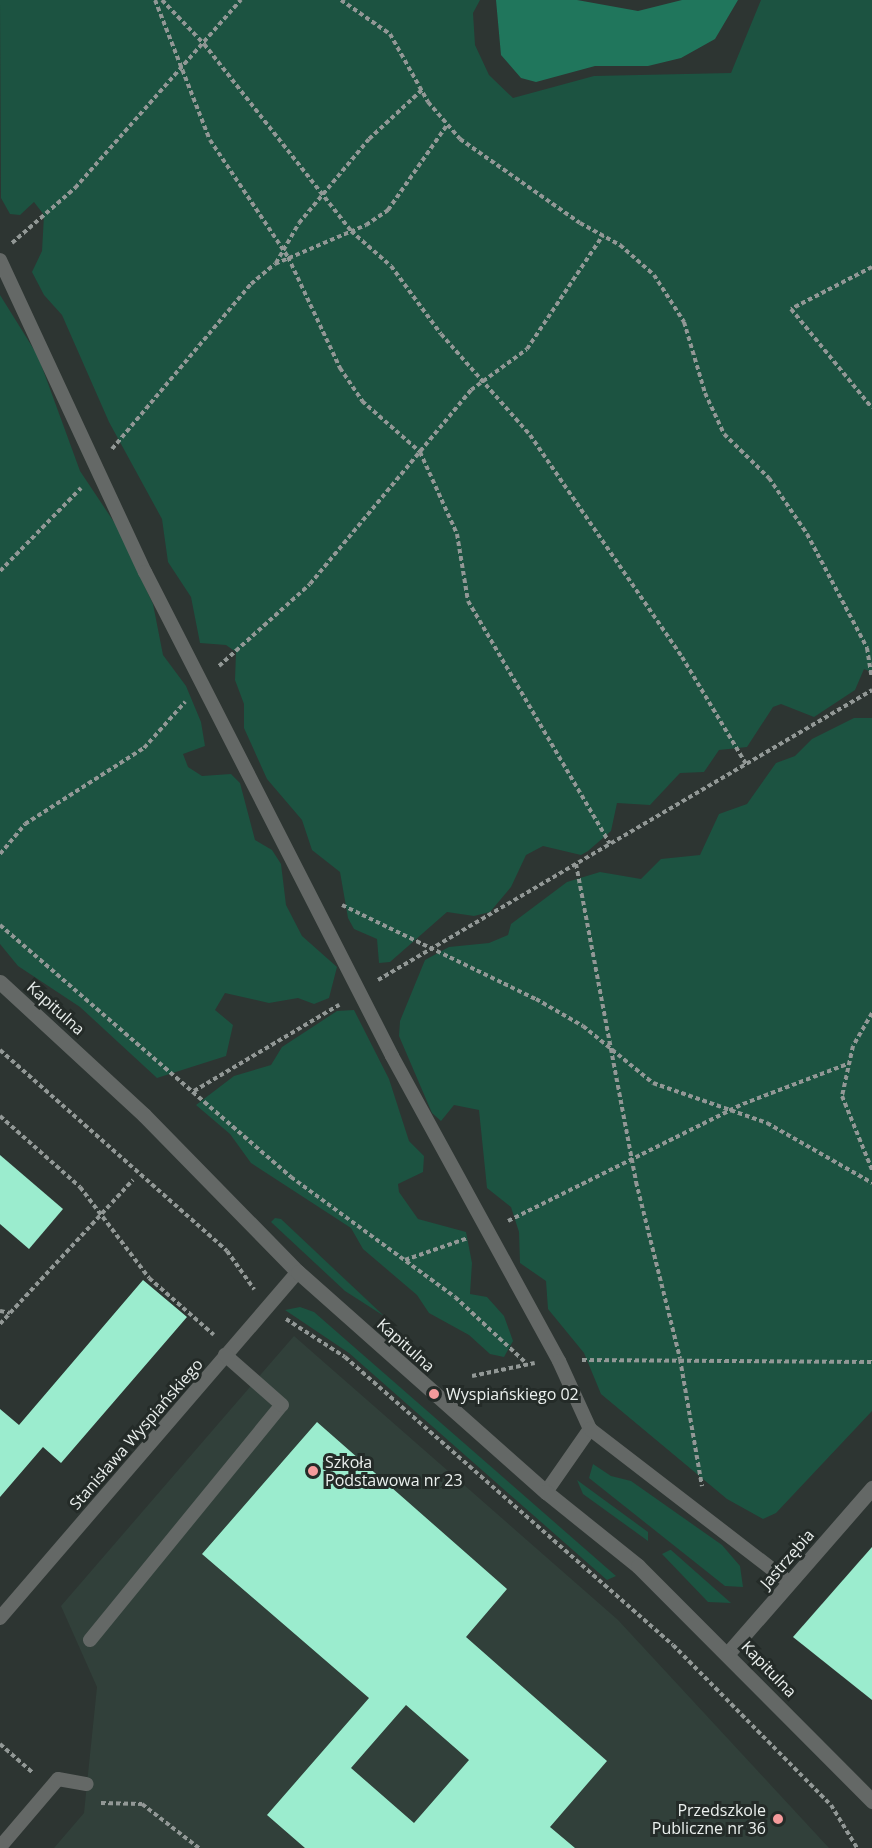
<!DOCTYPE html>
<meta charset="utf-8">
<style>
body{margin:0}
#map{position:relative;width:872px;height:1848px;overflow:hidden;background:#2d3532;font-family:"Open Sans",sans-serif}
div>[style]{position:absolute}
.built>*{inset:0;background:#31403a}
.green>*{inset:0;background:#1c5341}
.water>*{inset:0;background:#20765c}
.building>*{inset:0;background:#9becce}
.path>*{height:4px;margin-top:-2px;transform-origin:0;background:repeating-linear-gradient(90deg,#929896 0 4.5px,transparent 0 7.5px)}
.service>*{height:14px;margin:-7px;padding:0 7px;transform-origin:7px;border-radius:7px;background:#646866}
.minor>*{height:15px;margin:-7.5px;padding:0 7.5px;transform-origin:7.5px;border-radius:7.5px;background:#646866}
.tertiary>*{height:15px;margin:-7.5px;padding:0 7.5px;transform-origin:7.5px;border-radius:7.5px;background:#646866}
.dots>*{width:16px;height:16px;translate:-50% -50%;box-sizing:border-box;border:3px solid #242b28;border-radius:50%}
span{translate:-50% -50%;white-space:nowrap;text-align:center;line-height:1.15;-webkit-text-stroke:6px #242b28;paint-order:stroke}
.street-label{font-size:16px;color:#ebf0ee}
.poi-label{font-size:16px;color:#ebf0ee}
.left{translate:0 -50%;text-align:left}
.right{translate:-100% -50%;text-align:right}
</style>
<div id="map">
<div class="built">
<div style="clip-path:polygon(294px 1336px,618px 1620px,829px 1848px,54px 1848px,84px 1813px,97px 1687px,61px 1606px)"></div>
</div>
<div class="green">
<div style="clip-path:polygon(0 0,480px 0,473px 13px,475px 45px,489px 75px,513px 98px,594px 76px,731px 73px,761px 0,872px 0,872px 672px,864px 669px,855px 690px,814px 717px,781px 704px,773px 707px,747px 747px,719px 750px,704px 772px,680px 773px,650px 805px,617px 803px,611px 831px,588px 851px,581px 855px,543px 846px,526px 855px,511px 887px,490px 912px,474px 916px,447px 912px,390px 962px,379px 963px,377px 939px,354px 929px,348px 918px,340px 872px,312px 850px,302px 820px,267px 779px,244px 728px,244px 704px,235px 680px,236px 652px,226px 645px,200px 643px,191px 597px,168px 562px,162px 519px,109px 422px,62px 315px,44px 295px,32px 272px,42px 251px,44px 215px,34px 202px,20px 215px,10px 214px,1px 198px)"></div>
<div style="clip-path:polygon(0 295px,38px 356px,80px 471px,116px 525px,153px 604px,163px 655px,186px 686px,201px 722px,205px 746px,183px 754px,188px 767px,202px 776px,231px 774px,240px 783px,255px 840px,272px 850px,281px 864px,286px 905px,302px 936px,337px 967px,329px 998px,314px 1004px,298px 998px,269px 1003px,225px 993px,215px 1010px,233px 1025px,226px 1056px,157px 1078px,80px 1007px,18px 966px,0 944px)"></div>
<div style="clip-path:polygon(854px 718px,872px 718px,872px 1411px,776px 1513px,763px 1519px,727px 1499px,601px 1394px,584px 1353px,548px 1309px,546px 1281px,520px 1263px,519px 1232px,511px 1207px,487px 1188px,479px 1110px,454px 1105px,441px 1121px,432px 1113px,399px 1036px,400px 1021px,425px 960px,449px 947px,489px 943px,508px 935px,511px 924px,567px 882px,600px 872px,641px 879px,661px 859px,700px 855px,719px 814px,747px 804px,776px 763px,795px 756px,812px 739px)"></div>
<div style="clip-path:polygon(354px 1010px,389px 1079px,409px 1141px,424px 1156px,423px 1172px,398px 1184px,399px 1192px,418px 1219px,466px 1232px,472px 1263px,470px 1294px,487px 1297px,504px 1316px,513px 1341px,504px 1357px,490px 1354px,469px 1335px,429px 1313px,417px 1295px,363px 1249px,351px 1228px,251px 1163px,230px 1134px,196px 1105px,234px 1076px,271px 1065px,282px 1047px,337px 1011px)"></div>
<div style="clip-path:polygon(275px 1218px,281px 1219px,384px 1316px,345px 1291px,271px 1222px)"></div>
<div style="clip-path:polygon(300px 1307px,314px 1312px,616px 1576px,607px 1580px,349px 1353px,285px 1310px)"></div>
<div style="clip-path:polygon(593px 1464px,611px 1476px,631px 1481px,722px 1545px,740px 1566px,743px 1587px,725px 1586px,589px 1478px)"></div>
<div style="clip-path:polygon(577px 1480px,648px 1532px,648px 1541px,583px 1494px)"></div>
<div style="clip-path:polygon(670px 1550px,671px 1550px,731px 1603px,708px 1602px,662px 1554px)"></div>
</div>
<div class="water">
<div style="clip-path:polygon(496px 0,577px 0,638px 11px,682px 0,738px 0,715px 39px,681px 58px,648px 66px,595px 66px,536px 82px,521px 78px,501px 55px)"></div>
</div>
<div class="building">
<div style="clip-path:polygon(0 1155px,63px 1209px,29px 1249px,0 1224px)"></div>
<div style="clip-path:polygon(143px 1280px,187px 1317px,61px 1463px,43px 1447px,0 1497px,0 1409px,19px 1425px)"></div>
<div style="clip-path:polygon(evenodd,317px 1422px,507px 1589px,466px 1637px,607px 1761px,550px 1827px,575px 1848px,305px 1848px,267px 1815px,369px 1698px,202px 1554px,317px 1422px,406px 1705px,469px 1760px,414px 1823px,351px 1768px,406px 1705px)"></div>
<div style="clip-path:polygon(872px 1547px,872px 1700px,793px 1637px)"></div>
</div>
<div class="path">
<div style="left:155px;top:0;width:150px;rotate:68.6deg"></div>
<div style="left:210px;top:140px;width:141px;rotate:56.3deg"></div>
<div style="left:288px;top:257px;width:123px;rotate:64.9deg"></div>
<div style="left:340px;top:368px;width:40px;rotate:56deg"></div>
<div style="left:362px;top:401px;width:77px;rotate:41.3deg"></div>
<div style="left:420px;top:452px;width:90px;rotate:65.7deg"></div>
<div style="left:457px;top:534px;width:68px;rotate:80.7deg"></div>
<div style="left:468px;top:601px;width:281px;rotate:59.7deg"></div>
<div style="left:162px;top:0;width:61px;rotate:46.3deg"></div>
<div style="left:204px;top:44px;width:238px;rotate:51.8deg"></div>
<div style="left:351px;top:231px;width:53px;rotate:41.2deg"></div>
<div style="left:391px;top:266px;width:84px;rotate:53.7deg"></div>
<div style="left:441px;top:334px;width:135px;rotate:48.6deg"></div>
<div style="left:530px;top:435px;width:269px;rotate:55.6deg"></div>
<div style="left:682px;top:657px;width:125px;rotate:59.1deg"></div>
<div style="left:341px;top:0;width:60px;rotate:34.8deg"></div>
<div style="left:390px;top:34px;width:78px;rotate:60.8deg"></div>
<div style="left:428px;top:102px;width:49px;rotate:49.1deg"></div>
<div style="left:460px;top:139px;width:146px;rotate:35deg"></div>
<div style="left:580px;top:223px;width:46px;rotate:28.8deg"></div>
<div style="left:620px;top:245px;width:45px;rotate:41.4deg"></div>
<div style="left:654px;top:275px;width:56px;rotate:57.4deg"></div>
<div style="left:684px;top:322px;width:74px;rotate:73.5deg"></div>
<div style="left:705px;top:393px;width:45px;rotate:65.1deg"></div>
<div style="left:724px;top:434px;width:63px;rotate:44.4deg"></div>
<div style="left:769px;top:478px;width:68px;rotate:55.8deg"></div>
<div style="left:807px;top:534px;width:129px;rotate:62.2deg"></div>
<div style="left:867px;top:648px;width:30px;rotate:81deg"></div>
<div style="left:12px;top:243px;width:84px;rotate:-41.1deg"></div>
<div style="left:75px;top:188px;width:251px;rotate:-48.6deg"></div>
<div style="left:276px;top:263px;width:46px;rotate:-60.1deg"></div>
<div style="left:299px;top:223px;width:109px;rotate:-50.2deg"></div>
<div style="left:369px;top:139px;width:72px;rotate:-42.8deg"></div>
<div style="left:872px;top:267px;width:91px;rotate:152.6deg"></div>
<div style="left:791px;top:309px;width:128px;rotate:50.7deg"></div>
<div style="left:112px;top:449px;width:216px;rotate:-49.9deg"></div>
<div style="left:251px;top:284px;width:31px;rotate:-40deg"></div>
<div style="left:275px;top:264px;width:99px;rotate:-23.2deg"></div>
<div style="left:366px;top:225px;width:27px;rotate:-34deg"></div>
<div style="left:388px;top:210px;width:103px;rotate:-55.2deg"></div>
<div style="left:0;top:571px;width:116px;rotate:-45.7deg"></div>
<div style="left:219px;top:666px;width:122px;rotate:-42deg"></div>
<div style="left:310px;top:584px;width:252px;rotate:-50.3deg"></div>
<div style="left:471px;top:390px;width:69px;rotate:-36.2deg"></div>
<div style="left:527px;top:349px;width:137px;rotate:-56.3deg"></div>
<div style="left:0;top:854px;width:39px;rotate:-50deg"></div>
<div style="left:25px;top:824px;width:141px;rotate:-32.6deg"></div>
<div style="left:144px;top:748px;width:62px;rotate:-48.3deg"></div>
<div style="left:576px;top:864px;width:324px;rotate:79.3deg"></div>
<div style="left:636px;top:1182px;width:182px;rotate:76deg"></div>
<div style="left:680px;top:1359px;width:129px;rotate:80.2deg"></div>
<div style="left:342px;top:905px;width:216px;rotate:25.9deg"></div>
<div style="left:536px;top:999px;width:54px;rotate:29.9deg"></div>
<div style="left:583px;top:1026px;width:90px;rotate:39.2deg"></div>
<div style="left:653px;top:1083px;width:121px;rotate:19.3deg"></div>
<div style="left:767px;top:1123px;width:121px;rotate:29.7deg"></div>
<div style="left:0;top:925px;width:385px;rotate:40.9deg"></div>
<div style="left:291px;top:1177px;width:203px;rotate:36.2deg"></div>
<div style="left:455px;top:1297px;width:97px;rotate:42.9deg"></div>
<div style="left:378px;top:980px;width:573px;rotate:-30.41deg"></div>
<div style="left:872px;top:1013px;width:38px;rotate:120deg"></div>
<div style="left:853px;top:1046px;width:51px;rotate:102.4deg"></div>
<div style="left:842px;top:1096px;width:80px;rotate:67.9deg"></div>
<div style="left:0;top:1050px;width:303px;rotate:41.5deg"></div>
<div style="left:227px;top:1251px;width:47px;rotate:54.6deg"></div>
<div style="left:194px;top:1091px;width:169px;rotate:-30.7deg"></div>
<div style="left:0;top:1116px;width:107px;rotate:41.6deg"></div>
<div style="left:80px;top:1187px;width:114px;rotate:52.8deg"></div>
<div style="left:149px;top:1278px;width:86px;rotate:41.2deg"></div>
<div style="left:508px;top:1221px;width:263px;rotate:-26.5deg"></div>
<div style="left:743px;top:1104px;width:115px;rotate:-21deg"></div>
<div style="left:405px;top:1260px;width:67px;rotate:-19.2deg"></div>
<div style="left:0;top:1311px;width:10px;rotate:11deg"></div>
<div style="left:286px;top:1319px;width:70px;rotate:32.8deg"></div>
<div style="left:345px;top:1357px;width:436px;rotate:41.3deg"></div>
<div style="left:673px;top:1645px;width:225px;rotate:45.4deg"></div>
<div style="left:831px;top:1805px;width:50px;rotate:58.8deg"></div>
<div style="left:0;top:1324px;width:196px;rotate:-47.3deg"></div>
<div style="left:582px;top:1360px;width:290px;rotate:0.4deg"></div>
<div style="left:472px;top:1376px;width:64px;rotate:-11.7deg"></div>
<div style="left:0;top:1744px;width:44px;rotate:41.3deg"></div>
<div style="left:101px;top:1803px;width:41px;rotate:1.4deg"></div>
<div style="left:142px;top:1804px;width:72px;rotate:37.7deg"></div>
</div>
<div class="service">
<div style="left:0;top:260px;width:344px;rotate:65.1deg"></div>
<div style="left:145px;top:572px;width:543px;rotate:62.96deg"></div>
<div style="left:392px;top:1056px;width:348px;rotate:61.3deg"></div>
<div style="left:559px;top:1361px;width:75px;rotate:65.5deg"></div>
<div style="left:546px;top:1492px;width:77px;rotate:-55.1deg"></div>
<div style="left:590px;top:1429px;width:252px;rotate:37.6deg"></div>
<div style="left:0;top:1618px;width:457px;rotate:-49.3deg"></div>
<div style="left:90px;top:1640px;width:303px;rotate:-50.8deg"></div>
<div style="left:282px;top:1405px;width:76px;rotate:-138.7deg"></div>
<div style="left:0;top:1847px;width:89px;rotate:-49.5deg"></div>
<div style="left:58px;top:1779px;width:29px;rotate:10deg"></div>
</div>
<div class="minor">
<div style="left:729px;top:1652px;width:218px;rotate:-48.9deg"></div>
</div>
<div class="tertiary">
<div style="left:0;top:982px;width:196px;rotate:42.7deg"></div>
<div style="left:144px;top:1115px;width:220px;rotate:45.6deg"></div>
<div style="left:298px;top:1272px;width:332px;rotate:41.6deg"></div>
<div style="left:546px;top:1492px;width:118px;rotate:38.8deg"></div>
<div style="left:638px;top:1566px;width:332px;rotate:45.1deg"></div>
</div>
<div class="dots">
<div style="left:434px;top:1394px;background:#f59b9c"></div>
<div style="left:313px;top:1471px;background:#f59b9c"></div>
<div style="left:778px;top:1819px;background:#f59b9c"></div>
</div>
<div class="street-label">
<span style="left:56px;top:1008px;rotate:42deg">Kapitulna</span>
<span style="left:406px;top:1345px;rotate:42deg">Kapitulna</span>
<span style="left:136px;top:1434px;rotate:-49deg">Stanisława Wyspiańskiego</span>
<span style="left:787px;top:1559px;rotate:-49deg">Jastrzębia</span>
<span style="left:769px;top:1669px;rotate:46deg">Kapitulna</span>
</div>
<div class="poi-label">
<span class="left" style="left:446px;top:1394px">Wyspiańskiego 02</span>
<span class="left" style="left:325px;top:1471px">Szkoła<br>Podstawowa nr 23</span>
<span class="right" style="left:766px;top:1819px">Przedszkole<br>Publiczne nr 36</span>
</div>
</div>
